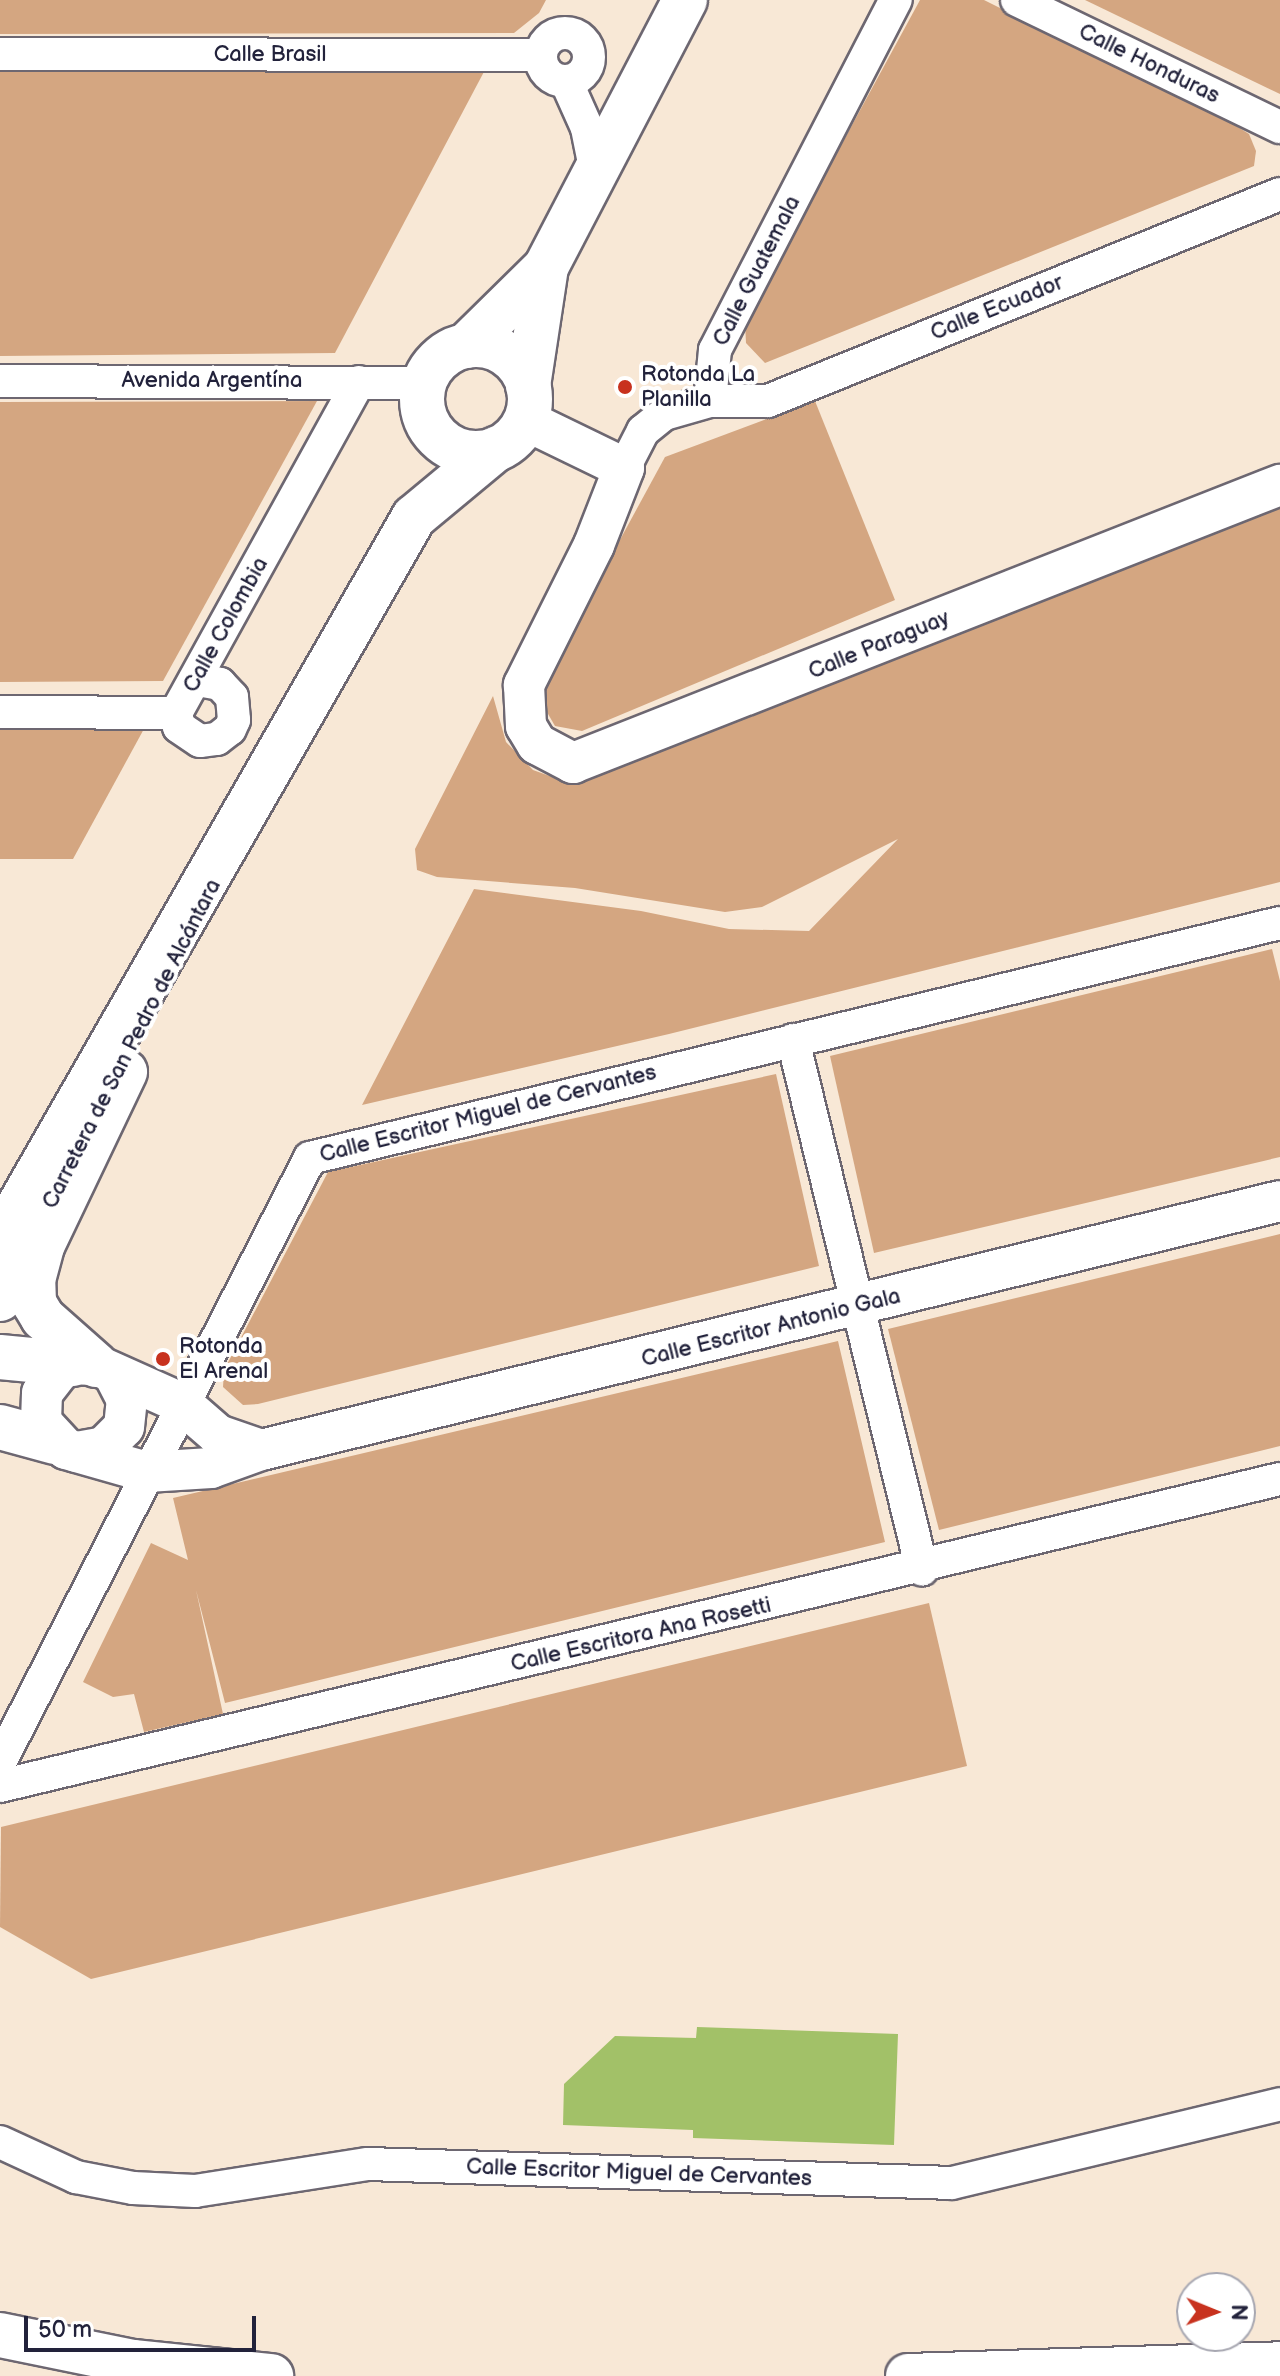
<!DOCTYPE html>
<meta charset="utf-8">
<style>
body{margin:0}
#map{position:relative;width:1280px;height:2376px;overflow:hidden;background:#f8e8d6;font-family:"Balsamiq Sans",sans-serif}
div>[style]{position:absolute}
.green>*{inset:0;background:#a2c168}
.building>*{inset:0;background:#d4a681}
.roads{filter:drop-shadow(2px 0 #6d6771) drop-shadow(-2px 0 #6d6771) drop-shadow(0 2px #6d6771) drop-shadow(0 -2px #6d6771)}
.minor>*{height:32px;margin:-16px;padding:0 16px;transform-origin:16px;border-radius:16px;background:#fff}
.minor>.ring{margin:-16px;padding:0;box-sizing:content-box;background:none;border:32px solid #fff;border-radius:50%}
.tertiary>*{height:40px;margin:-20px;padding:0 20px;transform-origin:20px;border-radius:20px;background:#fff}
.secondary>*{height:44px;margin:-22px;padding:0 22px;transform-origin:22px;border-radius:22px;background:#fff}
.secondary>.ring{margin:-22px;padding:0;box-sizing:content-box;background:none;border:44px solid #fff;border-radius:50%}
.primary>*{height:44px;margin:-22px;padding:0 22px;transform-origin:22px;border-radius:22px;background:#fff}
.dots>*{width:22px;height:22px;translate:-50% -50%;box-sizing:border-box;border:4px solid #fff;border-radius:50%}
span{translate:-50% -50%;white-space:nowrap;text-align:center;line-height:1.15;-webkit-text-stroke:8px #fff;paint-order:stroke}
.street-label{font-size:22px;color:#22223b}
.poi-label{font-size:22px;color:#22223b}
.left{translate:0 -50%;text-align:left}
.north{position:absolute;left:1176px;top:2272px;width:80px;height:80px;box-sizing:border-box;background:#fff;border:2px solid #a7a7b1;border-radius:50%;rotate:91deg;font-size:22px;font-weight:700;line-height:32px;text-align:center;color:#22223b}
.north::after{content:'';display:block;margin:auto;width:28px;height:36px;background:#c8321e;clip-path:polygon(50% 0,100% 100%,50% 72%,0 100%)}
.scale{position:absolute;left:24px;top:2316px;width:232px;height:36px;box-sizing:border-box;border:4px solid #22223b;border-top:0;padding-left:10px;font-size:24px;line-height:28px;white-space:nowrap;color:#22223b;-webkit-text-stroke:6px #fff;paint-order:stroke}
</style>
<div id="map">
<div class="green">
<div style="clip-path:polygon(697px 2027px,898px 2034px,894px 2145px,693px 2138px,693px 2130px,563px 2125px,564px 2084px,615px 2036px,696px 2038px)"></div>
</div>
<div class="building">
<div style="clip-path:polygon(0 0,546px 0,539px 13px,514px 33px,0 34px)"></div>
<div style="clip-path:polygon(920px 0,984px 0,1233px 124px,1249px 134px,1256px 151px,1254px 166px,765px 363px,746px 343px,745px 322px)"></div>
<div style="clip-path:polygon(1085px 0,1280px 0,1280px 94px)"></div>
<div style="clip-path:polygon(486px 68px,335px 353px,0 356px,0 72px)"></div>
<div style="clip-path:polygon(317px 401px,163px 681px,0 682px,0 402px)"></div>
<div style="clip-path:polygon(815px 401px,895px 600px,582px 731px,555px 726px,544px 707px,541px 685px,665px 457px)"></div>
<div style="clip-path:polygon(1280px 501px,1280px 882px,669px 1034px,362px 1105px,474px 889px,641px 911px,729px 929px,809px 931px,898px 839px,762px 907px,725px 912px,575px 888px,437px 877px,417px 870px,415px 849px,493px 696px,506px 742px,533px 770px,569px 783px)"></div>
<div style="clip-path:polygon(145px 727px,73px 859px,0 859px,0 729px)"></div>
<div style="clip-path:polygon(1272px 949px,1280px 981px,1280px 1157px,874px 1253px,830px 1056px)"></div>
<div style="clip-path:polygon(776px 1074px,819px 1266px,258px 1404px,243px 1405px,223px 1387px,224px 1370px,328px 1172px)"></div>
<div style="clip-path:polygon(1280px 1234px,1280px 1446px,939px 1530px,888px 1329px)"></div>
<div style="clip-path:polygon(838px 1341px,885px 1542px,225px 1703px,196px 1590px,223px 1714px,144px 1732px,134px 1694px,113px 1697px,83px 1682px,151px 1543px,188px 1560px,173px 1498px)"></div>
<div style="clip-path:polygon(929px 1603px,967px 1766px,91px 1979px,0 1927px,1px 1827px)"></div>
</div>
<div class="roads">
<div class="minor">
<div style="left:1017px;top:0;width:292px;rotate:25.8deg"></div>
<div class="ring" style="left:541px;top:33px;width:16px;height:16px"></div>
<div style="left:0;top:54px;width:541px;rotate:0.11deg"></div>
<div style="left:566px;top:81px;width:51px;rotate:65.9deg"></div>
<div style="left:587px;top:128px;width:41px;rotate:78.7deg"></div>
<div style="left:0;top:381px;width:424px;rotate:0.3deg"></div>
<div style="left:710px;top:401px;width:51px;rotate:-84.4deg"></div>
<div style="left:715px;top:350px;width:394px;rotate:-62.7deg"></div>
<div style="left:624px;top:468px;width:42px;rotate:-62.8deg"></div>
<div style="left:643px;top:431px;width:27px;rotate:-39deg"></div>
<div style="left:664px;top:414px;width:48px;rotate:-15.8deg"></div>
<div style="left:710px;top:401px;width:58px"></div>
<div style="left:768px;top:401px;width:552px;rotate:-22.01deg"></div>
<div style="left:0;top:712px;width:176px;rotate:0.3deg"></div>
<div style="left:176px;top:713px;width:378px;rotate:-61.1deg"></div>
<div style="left:176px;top:713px;width:14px;rotate:78deg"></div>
<div style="left:179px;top:727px;width:25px;rotate:34deg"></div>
<div style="left:200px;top:741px;width:17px;rotate:-7deg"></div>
<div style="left:217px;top:739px;width:16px;rotate:-38deg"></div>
<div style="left:230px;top:729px;width:10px;rotate:-66deg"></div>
<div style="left:234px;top:720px;width:23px;rotate:-95deg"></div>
<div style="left:232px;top:697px;width:18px;rotate:-133deg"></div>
<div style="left:220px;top:684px;width:23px;rotate:-170deg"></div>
<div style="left:793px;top:1040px;width:545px;rotate:76.3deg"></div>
<div style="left:0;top:1762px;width:679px;rotate:-62.83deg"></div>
<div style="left:310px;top:1158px;width:998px;rotate:-13.62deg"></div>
<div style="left:0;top:1786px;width:1316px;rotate:-13.49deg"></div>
<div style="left:0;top:2142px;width:84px;rotate:24.7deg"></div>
<div style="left:76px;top:2177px;width:58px;rotate:10.9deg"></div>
<div style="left:133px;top:2188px;width:62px;rotate:2.8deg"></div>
<div style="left:195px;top:2191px;width:175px;rotate:-8.9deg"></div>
<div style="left:368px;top:2164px;width:584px;rotate:1.86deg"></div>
<div style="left:952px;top:2183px;width:337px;rotate:-13.5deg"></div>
</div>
<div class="tertiary">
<div style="left:525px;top:420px;width:110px;rotate:25.9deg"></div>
<div style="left:624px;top:468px;width:83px;rotate:111.3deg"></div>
<div style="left:594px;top:545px;width:157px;rotate:116.6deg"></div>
<div style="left:524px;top:685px;width:41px;rotate:87.2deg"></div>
<div style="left:526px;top:726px;width:21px;rotate:59deg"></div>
<div style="left:537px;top:744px;width:41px;rotate:27.8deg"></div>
<div style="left:573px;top:763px;width:760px;rotate:-21.47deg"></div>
<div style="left:261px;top:1450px;width:46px;rotate:-160.8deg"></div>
<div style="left:218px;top:1435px;width:49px;rotate:-139.1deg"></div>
<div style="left:181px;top:1403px;width:93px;rotate:-155.9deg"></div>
<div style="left:96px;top:1365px;width:23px;rotate:-178deg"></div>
<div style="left:73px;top:1364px;width:14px;rotate:155deg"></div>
<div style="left:60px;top:1370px;width:29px;rotate:128deg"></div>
<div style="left:42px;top:1393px;width:29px;rotate:92deg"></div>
<div style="left:41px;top:1422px;width:37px;rotate:47deg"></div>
<div style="left:66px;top:1449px;width:84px;rotate:15.9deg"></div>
<div style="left:147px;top:1472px;width:64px;rotate:-3.6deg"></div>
<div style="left:211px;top:1468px;width:53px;rotate:-19.8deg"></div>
<div style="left:261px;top:1450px;width:1049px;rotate:-13.73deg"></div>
<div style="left:77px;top:1452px;width:27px;rotate:-10deg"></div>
<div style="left:104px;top:1447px;width:28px;rotate:-45deg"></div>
<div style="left:124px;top:1427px;width:27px;rotate:-84deg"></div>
<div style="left:127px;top:1400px;width:28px;rotate:-117deg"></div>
</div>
<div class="secondary">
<div class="ring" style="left:422px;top:345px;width:64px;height:64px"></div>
<div style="left:466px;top:346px;width:112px;rotate:-44.6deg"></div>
<div style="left:528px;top:386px;width:120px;rotate:-81.4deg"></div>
<div style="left:546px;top:267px;width:301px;rotate:-62.5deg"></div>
<div style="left:0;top:1239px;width:832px;rotate:-60.17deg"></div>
<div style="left:414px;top:517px;width:107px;rotate:-39.7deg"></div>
<div style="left:0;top:1299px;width:100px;rotate:-61.9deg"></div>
<div style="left:0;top:1357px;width:73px;rotate:5.5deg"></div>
<div style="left:96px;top:1365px;width:71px;rotate:-138.4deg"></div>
<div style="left:43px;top:1318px;width:17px;rotate:-121deg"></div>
<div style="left:34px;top:1303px;width:23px;rotate:-92deg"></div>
<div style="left:33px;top:1280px;width:35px;rotate:-75deg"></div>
<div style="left:42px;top:1246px;width:193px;rotate:-64.5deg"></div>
<div style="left:0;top:1427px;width:57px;rotate:15.3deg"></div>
</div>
<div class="primary">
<div style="left:0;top:2335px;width:136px;rotate:11.5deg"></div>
<div style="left:133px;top:2362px;width:139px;rotate:5.8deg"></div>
<div style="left:908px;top:2376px;width:372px;rotate:-1.8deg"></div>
</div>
</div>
<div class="dots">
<div style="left:625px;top:387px;background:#c8321e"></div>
<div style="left:163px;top:1359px;background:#c8321e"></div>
</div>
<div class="street-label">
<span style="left:270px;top:55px">Calle Brasil</span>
<span style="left:1149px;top:64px;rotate:26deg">Calle Honduras</span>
<span style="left:757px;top:271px;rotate:-63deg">Calle Guatemala</span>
<span style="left:997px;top:308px;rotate:-22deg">Calle Ecuador</span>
<span style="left:212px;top:381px">Avenida Argentína</span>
<span style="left:226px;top:625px;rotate:-61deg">Calle Colombia</span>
<span style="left:879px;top:645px;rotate:-22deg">Calle Paraguay</span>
<span style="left:132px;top:1044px;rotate:-63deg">Carretera de San Pedro de Alcántara</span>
<span style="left:488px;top:1114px;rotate:-14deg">Calle Escritor Miguel de Cervantes</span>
<span style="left:771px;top:1328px;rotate:-14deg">Calle Escritor Antonio Gala</span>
<span style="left:641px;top:1635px;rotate:-13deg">Calle Escritora Ana Rosetti</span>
<span style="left:639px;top:2173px;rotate:2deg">Calle Escritor Miguel de Cervantes</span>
</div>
<div class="poi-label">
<span class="left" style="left:641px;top:387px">Rotonda La<br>Planilla</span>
<span class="left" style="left:179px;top:1359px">Rotonda<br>El Arenal</span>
</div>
<div class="north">N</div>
<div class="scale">50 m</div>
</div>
